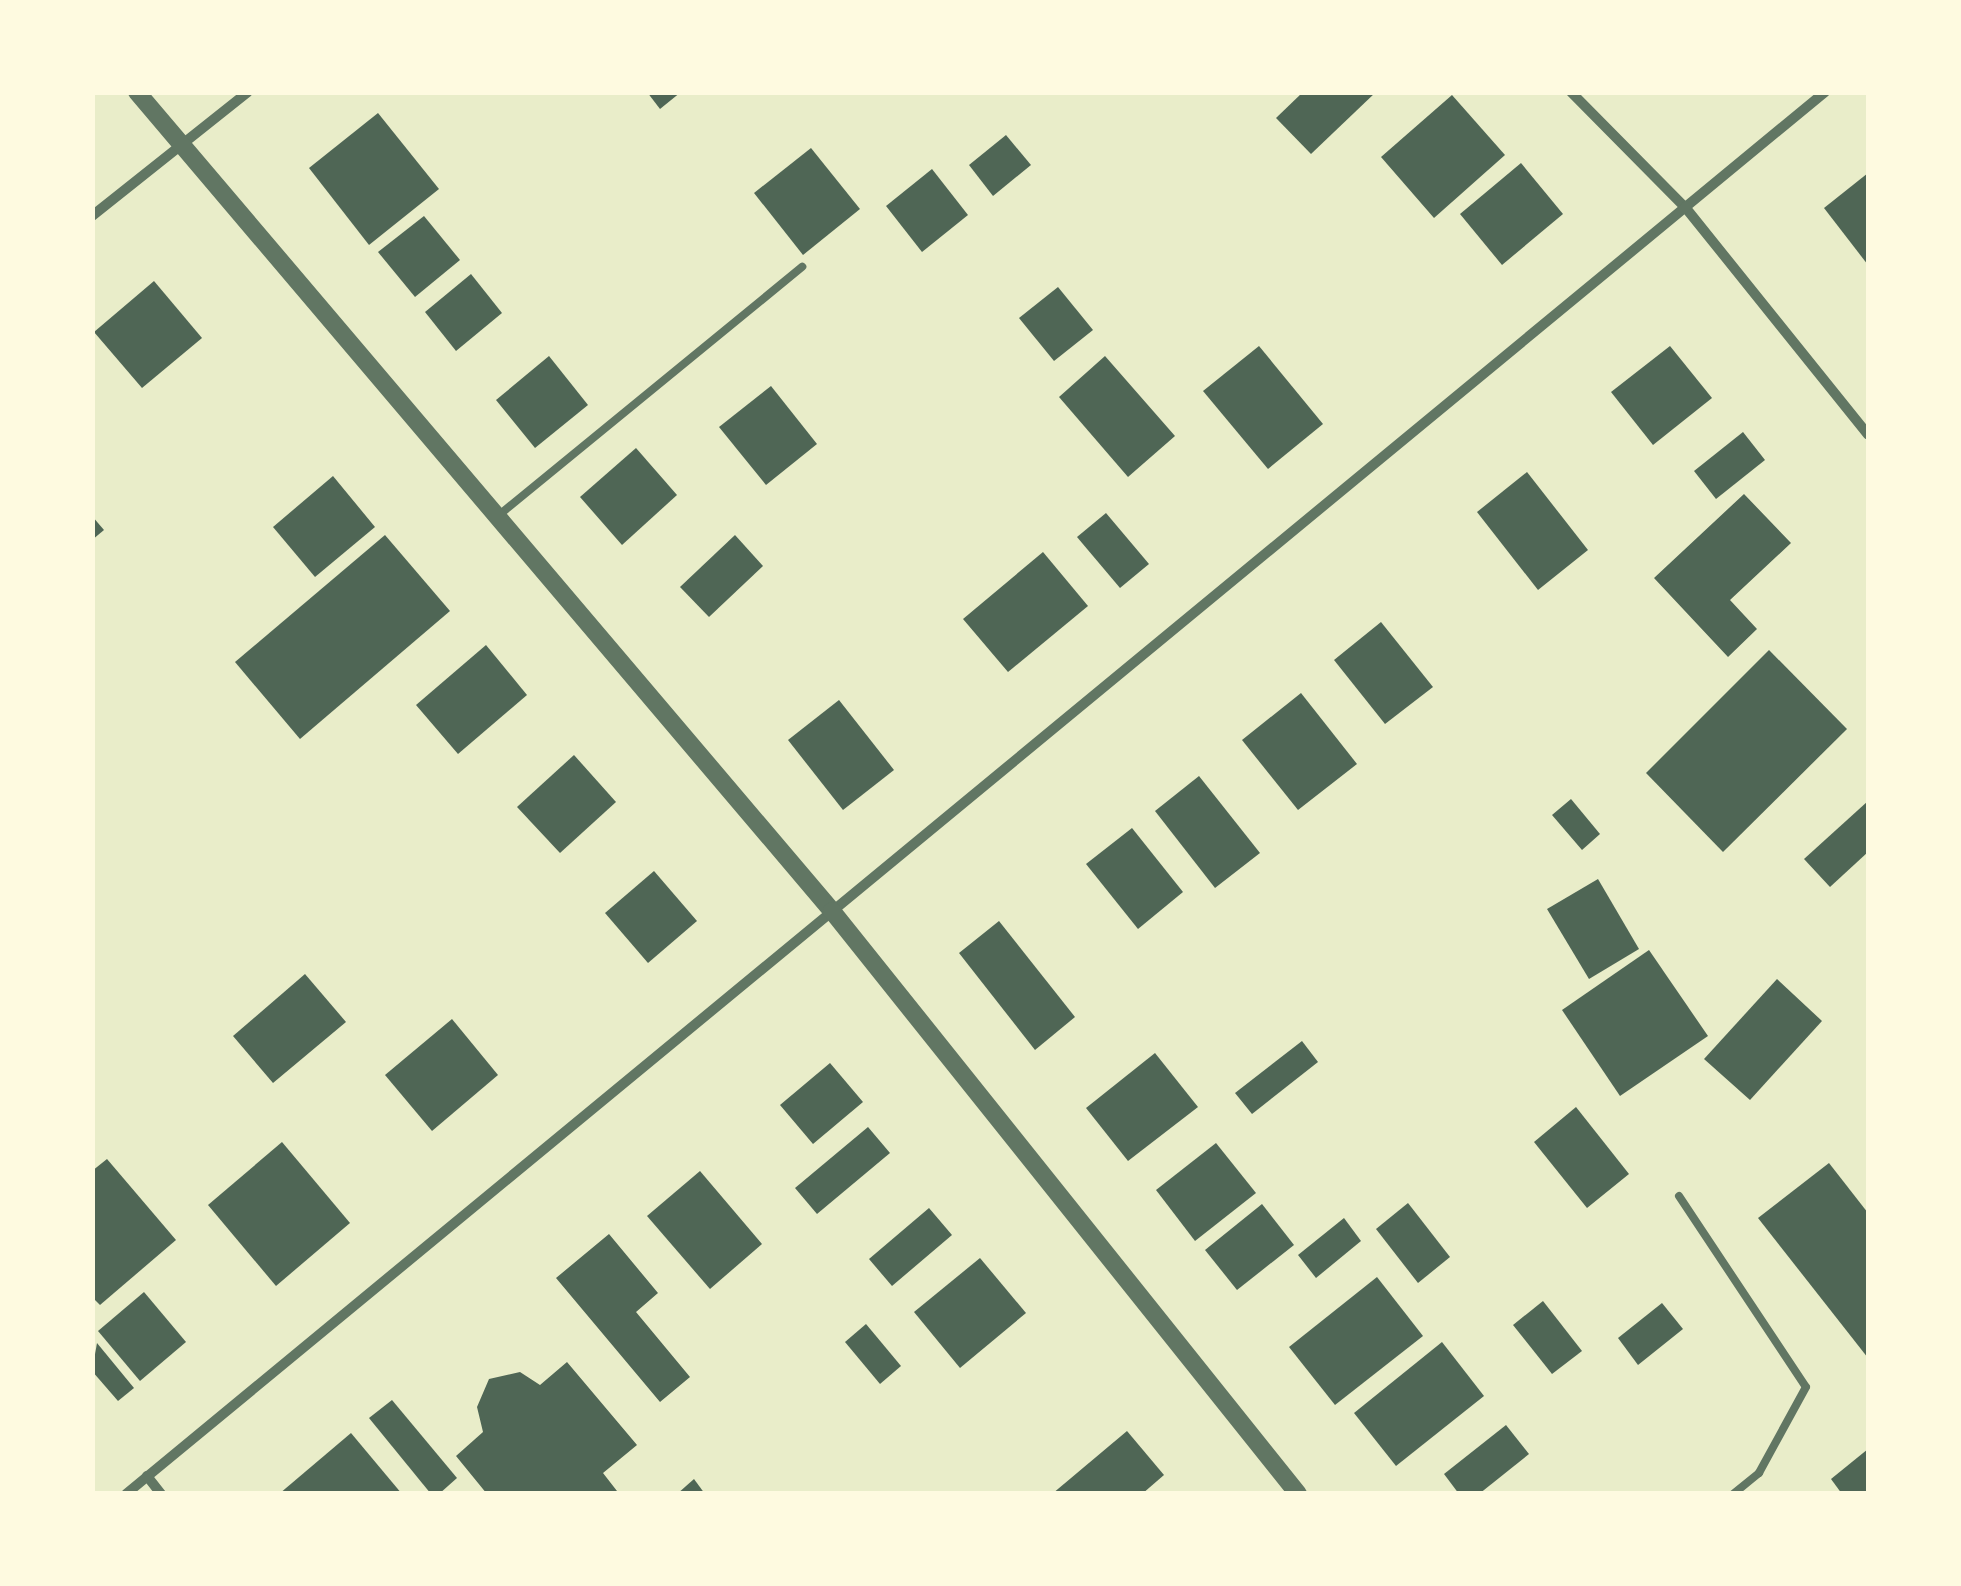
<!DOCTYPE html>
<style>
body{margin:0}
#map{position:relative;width:1961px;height:1586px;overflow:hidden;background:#e9edc9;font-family:"Fira Sans Condensed",sans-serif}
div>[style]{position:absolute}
.building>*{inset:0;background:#4f6655}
.service>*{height:8px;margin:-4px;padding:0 4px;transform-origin:4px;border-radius:4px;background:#617663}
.minor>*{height:10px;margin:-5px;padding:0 5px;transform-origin:5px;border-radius:5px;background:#617663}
.tertiary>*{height:18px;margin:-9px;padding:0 9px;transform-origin:9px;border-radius:9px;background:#617663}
span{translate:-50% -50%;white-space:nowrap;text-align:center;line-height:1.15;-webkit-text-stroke:8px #fefae0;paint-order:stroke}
.frame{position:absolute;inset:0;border:95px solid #fefae0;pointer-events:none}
</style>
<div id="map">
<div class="building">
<div style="clip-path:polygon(647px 92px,681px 92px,660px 109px)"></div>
<div style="clip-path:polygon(1303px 92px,1376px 92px,1311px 154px,1276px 118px)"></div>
<div style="clip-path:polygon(1452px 95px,1505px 155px,1434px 218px,1381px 157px)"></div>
<div style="clip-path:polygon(378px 113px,439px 189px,369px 245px,309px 168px)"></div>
<div style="clip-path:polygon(1006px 135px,1031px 165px,993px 196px,969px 165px)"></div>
<div style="clip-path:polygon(811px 148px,860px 209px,803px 255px,754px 193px)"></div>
<div style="clip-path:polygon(1521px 163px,1563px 214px,1502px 265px,1460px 214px)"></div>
<div style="clip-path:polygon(932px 169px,968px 215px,922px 252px,886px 206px)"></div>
<div style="clip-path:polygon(1868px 173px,1868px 265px,1824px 208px)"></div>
<div style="clip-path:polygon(424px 216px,460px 260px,415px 297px,378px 252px)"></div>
<div style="clip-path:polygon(471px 274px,502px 313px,456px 351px,425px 312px)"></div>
<div style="clip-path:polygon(154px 281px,202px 338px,142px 388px,94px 332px)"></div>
<div style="clip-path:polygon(1058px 287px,1093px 330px,1054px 361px,1019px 318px)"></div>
<div style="clip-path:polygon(1259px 346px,1323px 424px,1268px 469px,1203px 391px)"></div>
<div style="clip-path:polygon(1670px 346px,1712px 398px,1653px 445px,1611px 392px)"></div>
<div style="clip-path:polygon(549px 356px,588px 405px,535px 448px,496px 400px)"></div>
<div style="clip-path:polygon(1105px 356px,1175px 436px,1128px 477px,1059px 397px)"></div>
<div style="clip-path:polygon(771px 386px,817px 444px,766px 485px,719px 427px)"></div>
<div style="clip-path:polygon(1743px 432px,1765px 460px,1716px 499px,1694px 471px)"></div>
<div style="clip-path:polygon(636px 448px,677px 495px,622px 545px,580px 497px)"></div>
<div style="clip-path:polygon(1527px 472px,1588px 550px,1538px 590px,1477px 512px)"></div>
<div style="clip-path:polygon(333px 476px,375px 527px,315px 577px,273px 527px)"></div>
<div style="clip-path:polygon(1744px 494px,1791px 543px,1730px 600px,1757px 629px,1728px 657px,1654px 578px)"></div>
<div style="clip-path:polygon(1106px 513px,1149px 564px,1120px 588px,1077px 537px)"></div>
<div style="clip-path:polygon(92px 516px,104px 530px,92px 540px)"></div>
<div style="clip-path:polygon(385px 535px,450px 611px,300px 739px,235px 662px)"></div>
<div style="clip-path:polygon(735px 535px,763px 566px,709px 617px,680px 587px)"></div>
<div style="clip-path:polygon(1043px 552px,1088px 606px,1008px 672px,963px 619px)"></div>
<div style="clip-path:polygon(1381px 622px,1433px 687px,1385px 724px,1334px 660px)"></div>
<div style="clip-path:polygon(486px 645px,527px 695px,458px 754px,416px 705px)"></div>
<div style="clip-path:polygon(1769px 650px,1847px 729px,1723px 852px,1646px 773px)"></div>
<div style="clip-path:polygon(1301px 693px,1357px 764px,1298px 810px,1242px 740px)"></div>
<div style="clip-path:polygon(839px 700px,894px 770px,843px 810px,788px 740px)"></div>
<div style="clip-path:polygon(574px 755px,616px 802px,560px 853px,517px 807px)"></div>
<div style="clip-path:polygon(1199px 776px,1260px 853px,1215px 888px,1155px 811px)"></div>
<div style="clip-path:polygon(1571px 799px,1600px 834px,1582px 850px,1552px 815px)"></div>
<div style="clip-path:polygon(1868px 801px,1868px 852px,1830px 887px,1804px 859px)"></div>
<div style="clip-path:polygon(1132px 828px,1183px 892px,1138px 929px,1086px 864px)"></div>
<div style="clip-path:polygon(654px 871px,697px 921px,648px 963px,605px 913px)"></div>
<div style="clip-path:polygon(1598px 879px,1639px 949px,1589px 979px,1547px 909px)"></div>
<div style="clip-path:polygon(999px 921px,1075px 1017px,1035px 1050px,959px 953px)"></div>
<div style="clip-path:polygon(1649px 950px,1708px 1036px,1620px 1096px,1562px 1010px)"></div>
<div style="clip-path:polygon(305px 974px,346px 1022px,273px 1083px,233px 1036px)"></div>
<div style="clip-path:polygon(1777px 979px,1822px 1021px,1750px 1100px,1704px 1059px)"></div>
<div style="clip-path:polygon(452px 1019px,498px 1075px,432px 1131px,385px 1075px)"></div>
<div style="clip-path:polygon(1302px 1041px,1318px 1062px,1252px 1114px,1235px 1093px)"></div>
<div style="clip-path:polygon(1155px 1053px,1198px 1107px,1128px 1161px,1086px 1108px)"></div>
<div style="clip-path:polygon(830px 1063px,863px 1102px,813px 1144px,780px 1105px)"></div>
<div style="clip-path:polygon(1576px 1107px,1629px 1174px,1587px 1208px,1534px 1142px)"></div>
<div style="clip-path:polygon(868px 1127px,890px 1153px,817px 1214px,795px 1188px)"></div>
<div style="clip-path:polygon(282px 1142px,350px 1223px,276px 1286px,208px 1205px)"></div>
<div style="clip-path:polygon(1216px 1143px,1256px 1193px,1195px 1241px,1156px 1190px)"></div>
<div style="clip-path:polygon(107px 1159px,176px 1240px,100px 1305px,92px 1297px,92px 1171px)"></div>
<div style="clip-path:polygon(1829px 1163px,1868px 1213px,1868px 1358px,1758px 1218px)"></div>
<div style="clip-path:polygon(700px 1171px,762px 1244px,710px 1289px,647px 1216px)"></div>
<div style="clip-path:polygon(1408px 1203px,1450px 1257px,1418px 1283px,1376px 1229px)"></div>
<div style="clip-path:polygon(1262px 1204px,1294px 1245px,1237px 1290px,1205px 1250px)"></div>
<div style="clip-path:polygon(929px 1208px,952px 1235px,892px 1286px,869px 1259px)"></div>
<div style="clip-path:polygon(1344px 1218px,1361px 1241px,1316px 1278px,1298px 1255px)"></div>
<div style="clip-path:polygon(609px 1234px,658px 1293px,636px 1312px,690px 1377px,660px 1402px,556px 1278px)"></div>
<div style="clip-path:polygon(980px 1258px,1026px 1313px,960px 1368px,914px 1312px)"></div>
<div style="clip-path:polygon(1377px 1277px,1423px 1336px,1335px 1405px,1289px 1347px)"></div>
<div style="clip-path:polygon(144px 1292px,186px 1342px,140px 1381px,98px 1331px)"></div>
<div style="clip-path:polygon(1543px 1301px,1582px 1351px,1552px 1374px,1513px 1325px)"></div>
<div style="clip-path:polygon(1662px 1303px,1683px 1329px,1638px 1365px,1618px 1338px)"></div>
<div style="clip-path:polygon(866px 1324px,901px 1366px,880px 1384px,845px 1342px)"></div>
<div style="clip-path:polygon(1442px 1342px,1484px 1396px,1396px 1466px,1354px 1413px)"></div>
<div style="clip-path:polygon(97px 1343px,134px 1388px,118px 1401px,92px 1371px)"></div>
<div style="clip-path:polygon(567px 1362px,637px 1445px,603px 1473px,617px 1491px,487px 1494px,456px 1456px,483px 1432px,477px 1407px,489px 1379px,520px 1372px,540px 1385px)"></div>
<div style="clip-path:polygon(392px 1400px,457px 1478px,439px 1494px,431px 1494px,369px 1418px)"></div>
<div style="clip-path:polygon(1506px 1425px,1529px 1454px,1479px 1494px,1459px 1494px,1444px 1474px)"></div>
<div style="clip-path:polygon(1127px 1431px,1164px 1475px,1142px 1494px,1052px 1494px)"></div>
<div style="clip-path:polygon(351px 1433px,402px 1494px,279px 1494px)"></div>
<div style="clip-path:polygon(1868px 1449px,1868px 1494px,1842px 1494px,1831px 1479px)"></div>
<div style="clip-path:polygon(694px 1479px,705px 1494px,677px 1494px)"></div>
</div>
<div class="service">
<div style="left:499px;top:515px;width:392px;rotate:-39.3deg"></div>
<div style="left:1679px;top:1196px;width:229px;rotate:56.4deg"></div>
<div style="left:1806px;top:1387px;width:98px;rotate:118.7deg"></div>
<div style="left:1759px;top:1473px;width:33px;rotate:141deg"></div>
</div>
<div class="minor">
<div style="left:1571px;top:92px;width:162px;rotate:45.3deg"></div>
<div style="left:1685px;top:207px;width:292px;rotate:51.2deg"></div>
<div style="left:92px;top:216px;width:199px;rotate:-38.5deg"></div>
<div style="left:147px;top:1476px;width:23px;rotate:52deg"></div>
<div style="left:126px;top:1494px;width:2203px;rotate:-39.53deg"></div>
</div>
<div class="tertiary">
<div style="left:137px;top:92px;width:1074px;rotate:49.68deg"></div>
<div style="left:832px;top:911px;width:746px;rotate:51.36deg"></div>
</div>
<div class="frame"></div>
</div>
